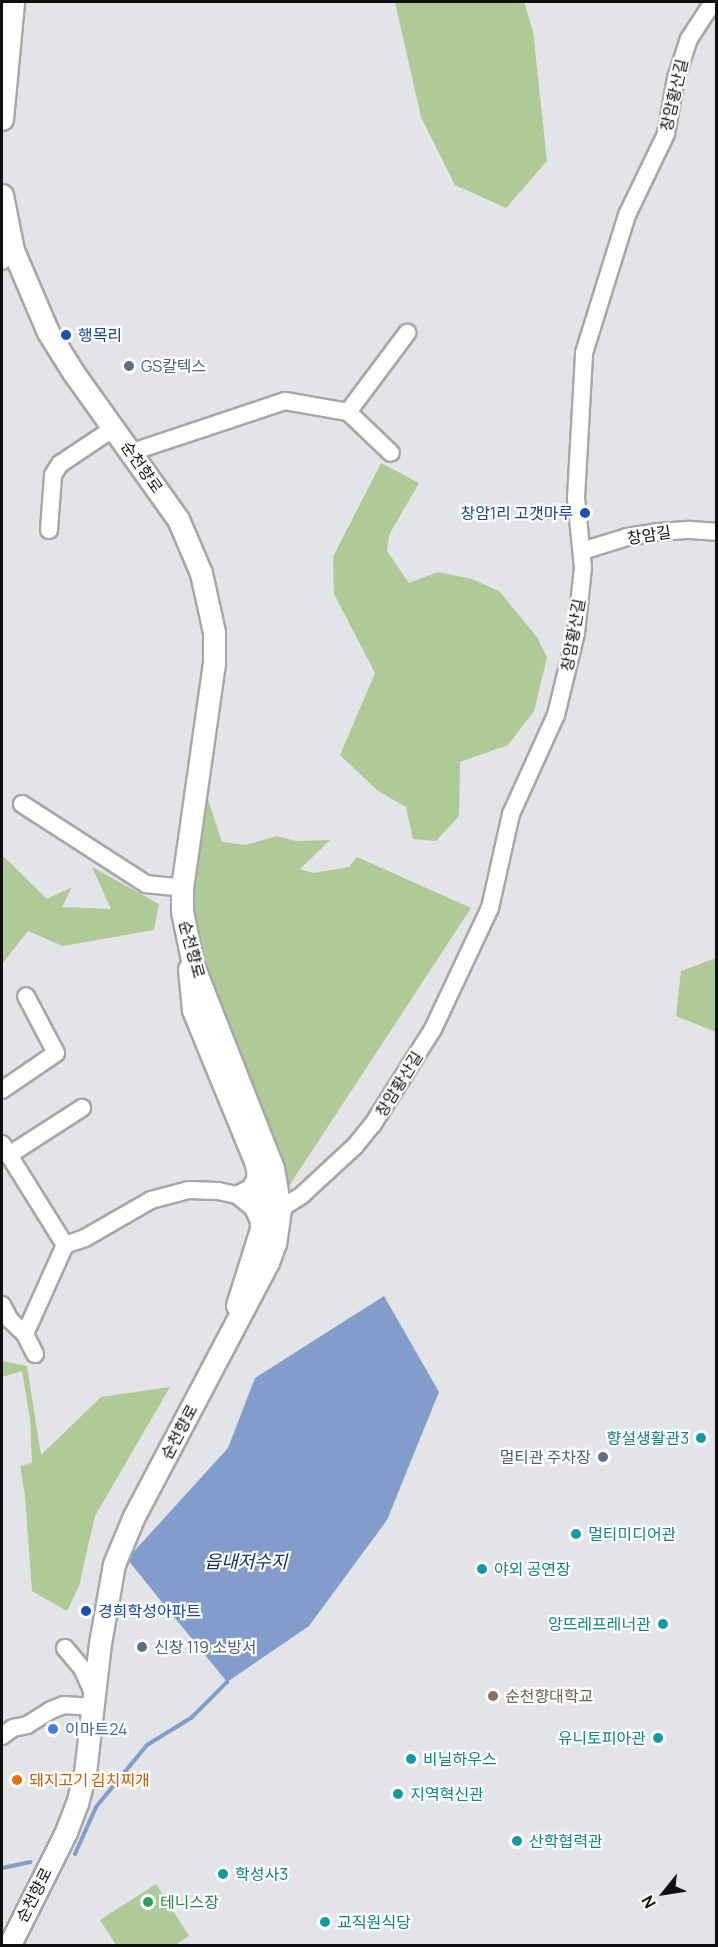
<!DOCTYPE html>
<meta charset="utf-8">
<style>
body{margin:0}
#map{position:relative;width:718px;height:1947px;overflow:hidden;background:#e3e4e8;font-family:Manrope,"Noto Sans KR",sans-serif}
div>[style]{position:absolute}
.green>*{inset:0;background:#afc997}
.water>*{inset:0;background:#829dcb}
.stream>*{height:4px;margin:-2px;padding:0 2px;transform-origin:2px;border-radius:2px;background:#829dcb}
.roads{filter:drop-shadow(2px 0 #a6a7ab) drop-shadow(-2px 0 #a6a7ab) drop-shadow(0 2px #a6a7ab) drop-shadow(0 -2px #a6a7ab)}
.minor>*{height:16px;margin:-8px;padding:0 8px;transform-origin:8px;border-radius:8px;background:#fff}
.major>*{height:21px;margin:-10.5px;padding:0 10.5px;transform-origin:10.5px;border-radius:10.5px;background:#fff}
.dots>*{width:16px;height:16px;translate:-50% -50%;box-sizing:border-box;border:3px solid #fff;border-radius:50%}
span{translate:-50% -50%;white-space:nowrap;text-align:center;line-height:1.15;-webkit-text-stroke:4.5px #fff;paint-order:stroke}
.street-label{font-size:16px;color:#0f0f10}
.transit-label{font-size:16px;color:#164399}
.left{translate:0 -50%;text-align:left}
.right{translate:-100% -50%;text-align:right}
.service-label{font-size:16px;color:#4e5e75}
.culture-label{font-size:16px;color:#0d838f}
.education-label{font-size:16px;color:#785e54}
.shop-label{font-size:16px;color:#366cbe}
.food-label{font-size:16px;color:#c56008}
.leisure-label{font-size:16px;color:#27864d}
.water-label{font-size:18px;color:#0e2e66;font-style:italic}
.frame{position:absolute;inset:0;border:3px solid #0f0f10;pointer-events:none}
.north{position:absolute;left:634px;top:1863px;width:60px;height:60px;-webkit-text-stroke:4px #fff;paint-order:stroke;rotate:240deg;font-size:16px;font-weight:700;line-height:24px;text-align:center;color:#0f0f10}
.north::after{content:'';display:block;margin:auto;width:21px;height:27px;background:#0f0f10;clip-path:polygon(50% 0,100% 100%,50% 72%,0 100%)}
</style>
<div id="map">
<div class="green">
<div style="clip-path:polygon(395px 2px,524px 2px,533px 31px,547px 161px,506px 208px,455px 185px,421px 117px)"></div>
<div style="clip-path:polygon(381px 463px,419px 483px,389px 535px,387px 551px,409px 583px,438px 572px,472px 579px,499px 591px,537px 637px,547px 657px,534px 711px,508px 745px,460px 762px,459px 816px,436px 841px,413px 839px,406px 807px,378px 791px,340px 755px,375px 673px,334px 594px,333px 557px)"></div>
<div style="clip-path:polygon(206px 793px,222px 842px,246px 845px,277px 836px,296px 841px,330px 840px,300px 869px,313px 873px,349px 867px,357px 857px,471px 908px,289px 1186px,197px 948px,191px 886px)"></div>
<div style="clip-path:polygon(2px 855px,47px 899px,72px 887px,62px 907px,111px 909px,92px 867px,159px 904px,154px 930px,63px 946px,28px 931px,2px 964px)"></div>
<div style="clip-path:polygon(716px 958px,716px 1032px,676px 1016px,681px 971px)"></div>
<div style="clip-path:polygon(2px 1361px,27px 1366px,41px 1455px,101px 1397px,170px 1387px,95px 1516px,79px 1586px,67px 1611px,32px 1591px,25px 1496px,20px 1466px,32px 1463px,30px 1419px,22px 1371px,2px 1377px)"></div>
<div style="clip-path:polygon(156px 1884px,189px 1936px,175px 1945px,116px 1945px,100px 1920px)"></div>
</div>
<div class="water">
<div style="clip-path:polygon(384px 1296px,439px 1392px,387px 1520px,309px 1626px,227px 1682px,127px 1559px,228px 1448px,255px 1378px)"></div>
</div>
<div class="stream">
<div style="left:75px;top:1854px;width:51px;rotate:-65.9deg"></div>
<div style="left:96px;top:1807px;width:80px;rotate:-50.6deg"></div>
<div style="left:147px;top:1745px;width:52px;rotate:-31.5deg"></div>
<div style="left:191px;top:1718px;width:51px;rotate:-45deg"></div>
<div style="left:2px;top:1868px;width:29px;rotate:-12deg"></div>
</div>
<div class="roads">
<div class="minor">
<div style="left:2px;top:261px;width:16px;rotate:-45deg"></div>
<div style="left:348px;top:412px;width:99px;rotate:-53.2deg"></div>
<div style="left:132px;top:452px;width:161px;rotate:-18.4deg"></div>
<div style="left:285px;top:401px;width:64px;rotate:9.9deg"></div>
<div style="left:348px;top:412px;width:59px;rotate:43.6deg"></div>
<div style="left:49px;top:530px;width:55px;rotate:-85.8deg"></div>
<div style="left:53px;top:475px;width:13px;rotate:-58deg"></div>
<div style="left:60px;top:464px;width:65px;rotate:-33.7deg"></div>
<div style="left:582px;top:551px;width:47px;rotate:-17.3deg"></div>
<div style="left:627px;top:537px;width:31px;rotate:-9deg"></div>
<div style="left:658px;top:532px;width:32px;rotate:-4deg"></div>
<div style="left:690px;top:530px;width:26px;rotate:4deg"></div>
<div style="left:22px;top:804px;width:148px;rotate:32.8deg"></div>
<div style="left:146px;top:884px;width:36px;rotate:6deg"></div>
<div style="left:2px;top:1090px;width:65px;rotate:-34.4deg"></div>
<div style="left:56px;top:1053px;width:64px;rotate:-117.8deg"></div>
<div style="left:2px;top:1144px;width:119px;rotate:58deg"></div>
<div style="left:9px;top:1155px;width:87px;rotate:-32.8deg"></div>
<div style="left:256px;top:1168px;width:12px;rotate:95deg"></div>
<div style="left:255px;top:1180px;width:9px;rotate:122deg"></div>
<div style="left:250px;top:1188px;width:15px;rotate:152deg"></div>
<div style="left:237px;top:1195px;width:21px;rotate:39deg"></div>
<div style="left:253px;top:1208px;width:17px;rotate:66deg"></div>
<div style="left:280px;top:1209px;width:26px;rotate:-32deg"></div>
<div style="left:302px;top:1195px;width:72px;rotate:-42.8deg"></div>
<div style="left:355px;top:1146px;width:28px;rotate:-51deg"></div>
<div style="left:373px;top:1124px;width:112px;rotate:-57.7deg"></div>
<div style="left:433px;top:1029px;width:134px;rotate:-64.8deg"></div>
<div style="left:490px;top:908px;width:96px;rotate:-77.4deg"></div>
<div style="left:511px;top:814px;width:109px;rotate:-65.6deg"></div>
<div style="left:556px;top:715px;width:84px;rotate:-76.3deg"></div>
<div style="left:576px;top:633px;width:65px;rotate:-83.9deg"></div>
<div style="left:583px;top:568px;width:70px;rotate:-95.7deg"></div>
<div style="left:576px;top:498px;width:145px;rotate:-86.8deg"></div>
<div style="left:584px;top:353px;width:145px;rotate:-72.7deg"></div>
<div style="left:627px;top:215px;width:90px;rotate:-64.3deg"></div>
<div style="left:666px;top:134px;width:57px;rotate:-79.9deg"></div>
<div style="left:676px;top:78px;width:41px;rotate:-71.6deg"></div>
<div style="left:689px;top:39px;width:44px;rotate:-57deg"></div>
<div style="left:2px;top:1305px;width:17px;rotate:62deg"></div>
<div style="left:10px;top:1320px;width:21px;rotate:43deg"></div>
<div style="left:35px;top:1354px;width:22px;rotate:-117deg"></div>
<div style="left:25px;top:1334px;width:98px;rotate:-65.8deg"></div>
<div style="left:65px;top:1245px;width:21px;rotate:-19deg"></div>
<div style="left:85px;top:1238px;width:76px;rotate:-29.9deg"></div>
<div style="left:151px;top:1200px;width:39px;rotate:-15deg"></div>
<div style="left:189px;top:1190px;width:29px;rotate:2deg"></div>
<div style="left:218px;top:1191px;width:19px;rotate:12deg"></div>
<div style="left:65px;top:1648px;width:26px;rotate:50deg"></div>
<div style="left:82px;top:1668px;width:30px;rotate:66deg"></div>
<div style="left:2px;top:1736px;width:14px;rotate:-36deg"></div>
<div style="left:13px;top:1728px;width:14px;rotate:-12deg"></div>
<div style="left:27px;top:1725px;width:28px;rotate:-32deg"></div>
<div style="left:51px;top:1710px;width:14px;rotate:-21deg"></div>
<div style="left:64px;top:1705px;width:29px;rotate:4deg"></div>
</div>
<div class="major">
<div style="left:2px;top:119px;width:118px;rotate:-84.6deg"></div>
<div style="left:2px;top:195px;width:56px;rotate:78.7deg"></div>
<div style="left:13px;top:250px;width:89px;rotate:66.9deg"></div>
<div style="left:48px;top:332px;width:47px;rotate:58deg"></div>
<div style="left:73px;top:372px;width:181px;rotate:54.5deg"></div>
<div style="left:178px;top:519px;width:59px;rotate:66.9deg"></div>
<div style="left:201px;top:573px;width:60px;rotate:77.6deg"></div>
<div style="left:214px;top:632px;width:31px;rotate:90deg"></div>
<div style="left:214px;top:663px;width:227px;rotate:98.1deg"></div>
<div style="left:182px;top:888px;width:23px;rotate:90deg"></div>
<div style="left:182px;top:911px;width:55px;rotate:78.5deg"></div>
<div style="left:193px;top:965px;width:218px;rotate:68.5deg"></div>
<div style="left:273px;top:1168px;width:42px;rotate:80.3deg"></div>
<div style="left:280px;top:1209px;width:34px;rotate:98deg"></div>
<div style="left:275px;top:1243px;width:20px;rotate:110deg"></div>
<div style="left:268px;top:1262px;width:287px;rotate:117.8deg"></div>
<div style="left:134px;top:1516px;width:52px;rotate:112.6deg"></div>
<div style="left:114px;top:1564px;width:80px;rotate:100deg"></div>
<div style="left:100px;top:1643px;width:130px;rotate:96.6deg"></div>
<div style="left:85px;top:1772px;width:32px;rotate:104deg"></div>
<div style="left:77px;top:1803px;width:31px;rotate:111deg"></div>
<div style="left:66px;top:1832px;width:127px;rotate:116.6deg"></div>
<div style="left:189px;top:969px;width:41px;rotate:84.4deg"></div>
<div style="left:193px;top:1010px;width:163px;rotate:67.7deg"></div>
<div style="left:255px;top:1161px;width:21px;rotate:76deg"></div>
<div style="left:260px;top:1181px;width:48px;rotate:88.8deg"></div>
<div style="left:261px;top:1229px;width:80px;rotate:107.5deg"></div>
</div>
</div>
<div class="dots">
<div style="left:66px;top:335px;background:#1a4fb4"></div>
<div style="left:129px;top:366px;background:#5c6f8a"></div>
<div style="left:585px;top:513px;background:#1a4fb4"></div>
<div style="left:701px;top:1438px;background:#0f9aa8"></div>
<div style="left:603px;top:1457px;background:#5c6f8a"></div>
<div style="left:576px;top:1534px;background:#0f9aa8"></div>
<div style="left:482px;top:1569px;background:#0f9aa8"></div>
<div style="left:86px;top:1611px;background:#1a4fb4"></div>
<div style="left:663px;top:1624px;background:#0f9aa8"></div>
<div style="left:142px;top:1647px;background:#5c6f8a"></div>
<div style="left:493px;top:1696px;background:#8d6e63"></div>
<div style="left:53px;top:1729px;background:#3f7fe0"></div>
<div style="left:658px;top:1738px;background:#0f9aa8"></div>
<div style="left:411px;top:1759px;background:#0f9aa8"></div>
<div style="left:17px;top:1780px;background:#e8710a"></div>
<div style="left:398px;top:1794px;background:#0f9aa8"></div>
<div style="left:517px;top:1841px;background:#0f9aa8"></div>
<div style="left:223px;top:1874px;background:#0f9aa8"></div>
<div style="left:148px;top:1902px;background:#2e9e5b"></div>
<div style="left:325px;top:1922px;background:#0f9aa8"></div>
</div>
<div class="street-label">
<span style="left:674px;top:95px;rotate:-77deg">창암황산길</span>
<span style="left:142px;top:467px;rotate:55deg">순천향로</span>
<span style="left:649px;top:535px;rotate:-9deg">창암길</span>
<span style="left:573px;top:635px;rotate:-80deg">창암황산길</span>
<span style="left:192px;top:949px;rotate:75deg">순천향로</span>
<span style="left:399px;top:1084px;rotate:-58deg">창암황산길</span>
<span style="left:179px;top:1432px;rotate:-62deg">순천향로</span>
<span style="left:34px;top:1895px;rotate:-63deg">순천향로</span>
</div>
<div class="transit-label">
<span class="left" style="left:78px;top:335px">행목리</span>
<span class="right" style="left:573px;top:513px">창암1리 고갯마루</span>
<span class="left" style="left:98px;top:1611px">경희학성아파트</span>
</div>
<div class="service-label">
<span class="left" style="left:141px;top:366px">GS칼텍스</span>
<span class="right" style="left:591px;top:1457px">멀티관 주차장</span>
<span class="left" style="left:154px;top:1647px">신창 119 소방서</span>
</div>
<div class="culture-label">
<span class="right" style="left:689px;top:1438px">향설생활관3</span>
<span class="left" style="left:588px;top:1534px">멀티미디어관</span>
<span class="left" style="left:494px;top:1569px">야외 공연장</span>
<span class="right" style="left:651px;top:1624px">앙뜨레프레너관</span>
<span class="right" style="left:646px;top:1738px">유니토피아관</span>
<span class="left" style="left:423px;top:1759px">비닐하우스</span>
<span class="left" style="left:410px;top:1794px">지역혁신관</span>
<span class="left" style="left:529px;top:1841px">산학협력관</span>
<span class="left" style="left:235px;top:1874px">학성사3</span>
<span class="left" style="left:337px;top:1922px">교직원식당</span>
</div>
<div class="education-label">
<span class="left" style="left:505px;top:1696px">순천향대학교</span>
</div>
<div class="shop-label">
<span class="left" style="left:65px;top:1729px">이마트24</span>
</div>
<div class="food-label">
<span class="left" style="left:29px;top:1780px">돼지고기 김치찌개</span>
</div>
<div class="leisure-label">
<span class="left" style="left:160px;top:1902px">테니스장</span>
</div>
<div class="water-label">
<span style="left:246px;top:1561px">읍내저수지</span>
</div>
<div class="frame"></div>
<div class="north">N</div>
</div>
